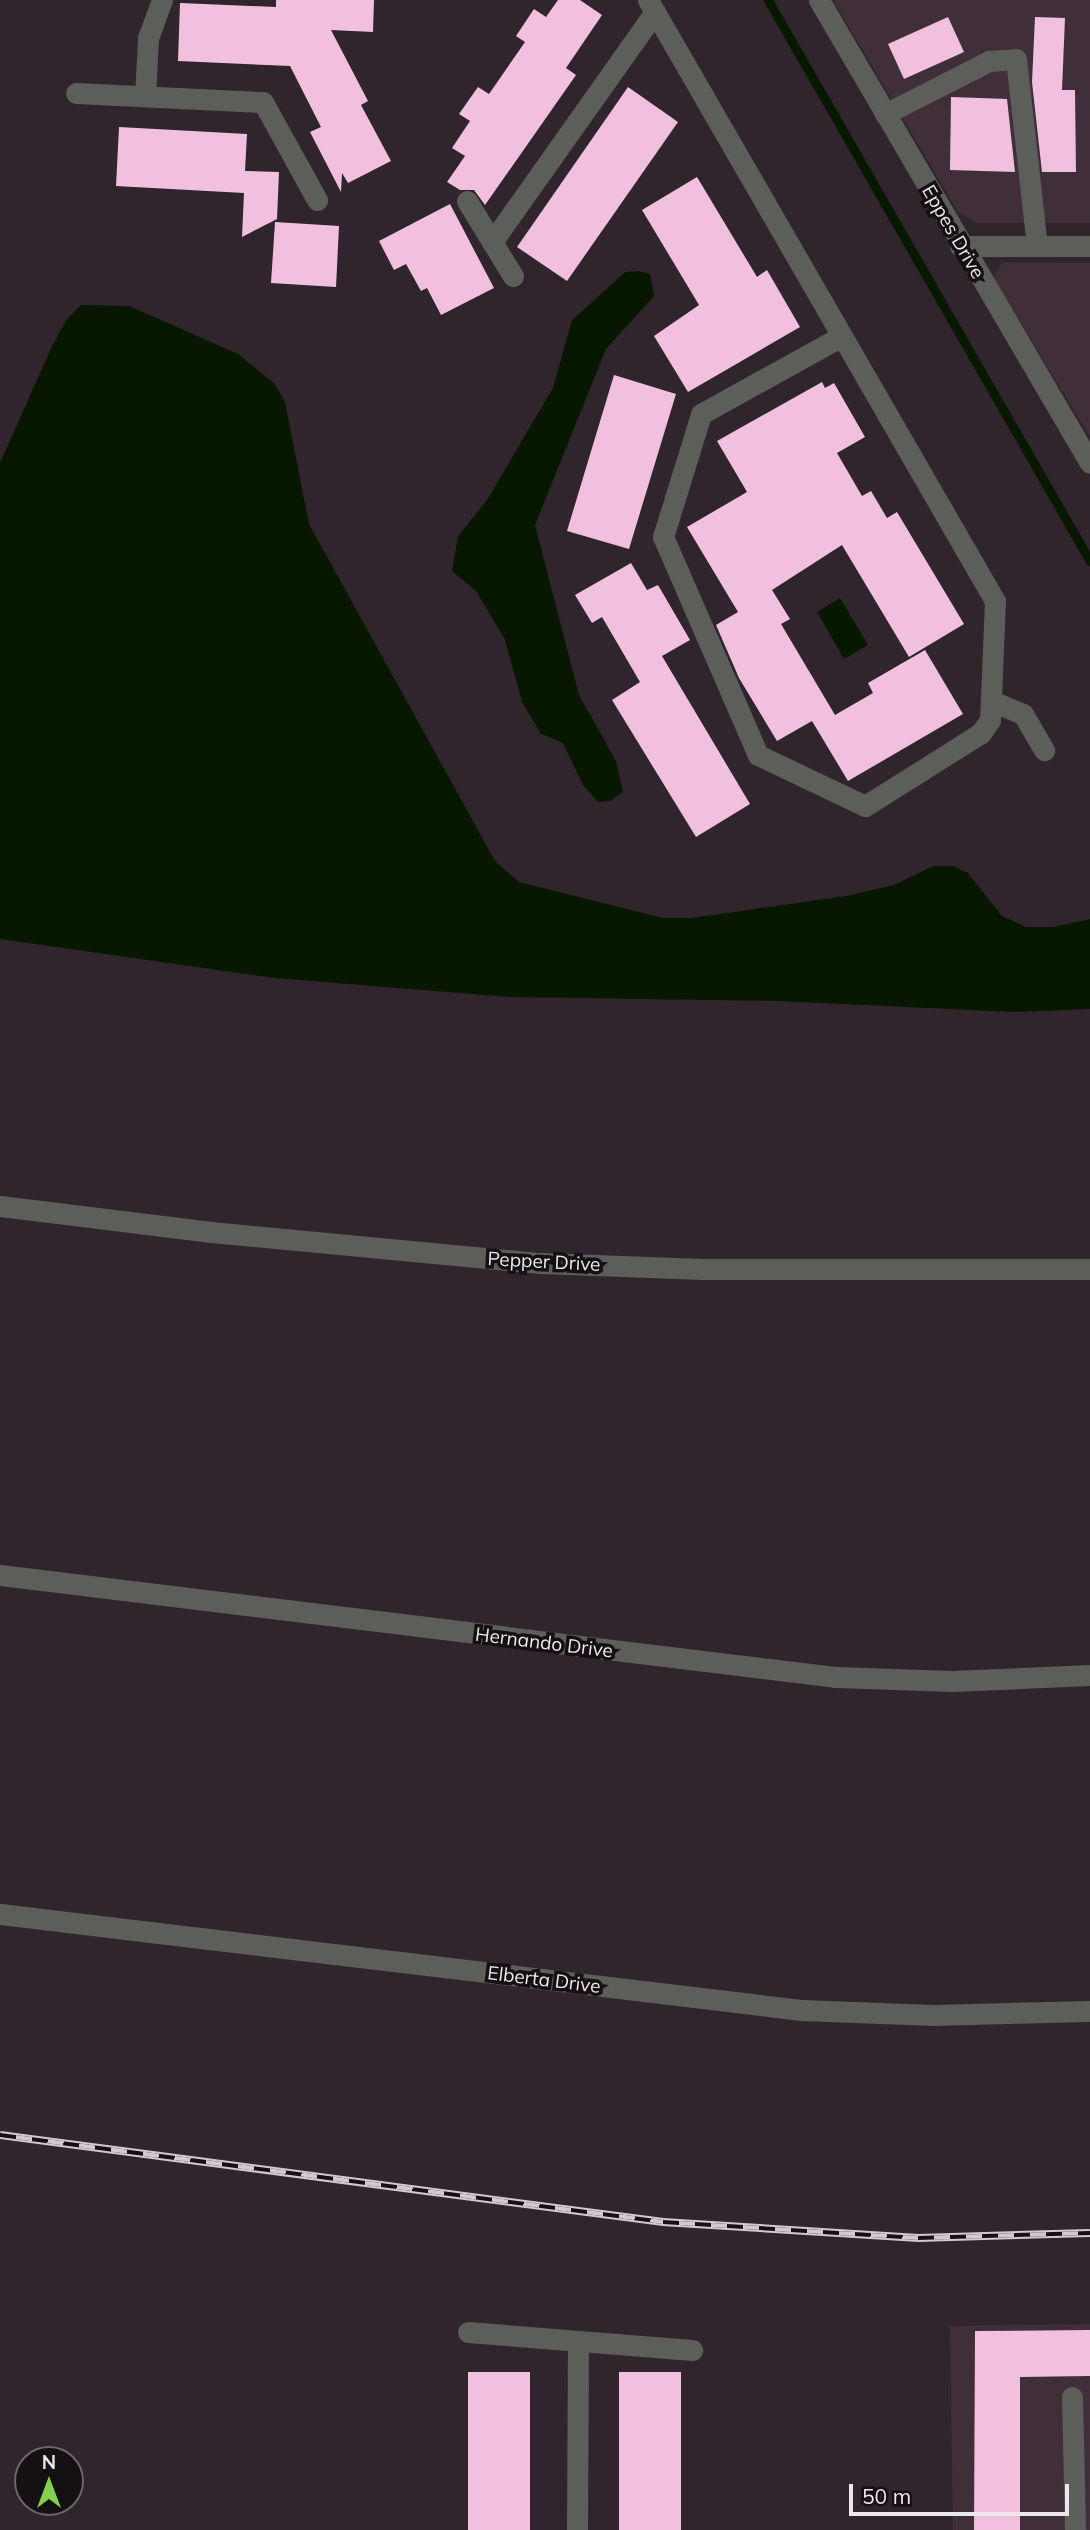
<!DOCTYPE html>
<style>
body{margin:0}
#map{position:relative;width:1090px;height:2530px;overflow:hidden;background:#30252c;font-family:Mulish,sans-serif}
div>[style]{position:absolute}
.built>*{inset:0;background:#402f39}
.water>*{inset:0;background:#081800}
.stream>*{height:9px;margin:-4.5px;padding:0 4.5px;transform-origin:4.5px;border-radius:4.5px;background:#081800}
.building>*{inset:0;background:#f1c0df}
.minor>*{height:21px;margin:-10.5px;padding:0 10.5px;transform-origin:10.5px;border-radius:10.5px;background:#5b5e59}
.rail>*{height:8px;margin-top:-4px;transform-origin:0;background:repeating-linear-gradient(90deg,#151013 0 16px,#d1c9ce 0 32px);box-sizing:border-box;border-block:2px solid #d1c9ce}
span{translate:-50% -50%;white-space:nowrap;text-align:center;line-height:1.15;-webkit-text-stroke:7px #151013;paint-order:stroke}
.street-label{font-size:19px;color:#ede6ea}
.north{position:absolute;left:14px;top:2446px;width:70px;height:70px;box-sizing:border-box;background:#151013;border:2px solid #6b6669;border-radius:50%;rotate:0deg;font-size:19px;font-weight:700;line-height:28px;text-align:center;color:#ede6ea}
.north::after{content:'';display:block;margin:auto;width:24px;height:32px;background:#84d04d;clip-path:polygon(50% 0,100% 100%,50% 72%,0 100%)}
.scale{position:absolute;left:849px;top:2484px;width:220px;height:32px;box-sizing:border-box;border:4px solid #ede6ea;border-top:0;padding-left:9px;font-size:21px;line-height:24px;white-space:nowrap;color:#ede6ea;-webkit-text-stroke:5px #151013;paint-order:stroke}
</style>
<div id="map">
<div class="built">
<div style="clip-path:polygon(833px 0,1090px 0,1090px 223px,977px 223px,958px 212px)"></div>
<div style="clip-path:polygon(1004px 262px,1090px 263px,1090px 437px,996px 282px,994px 273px)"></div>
<div style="clip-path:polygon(1090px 2324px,1090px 2530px,953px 2530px,950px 2326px)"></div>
</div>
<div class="water">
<div style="clip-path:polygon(639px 271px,650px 274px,654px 296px,606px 349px,535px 525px,579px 695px,616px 761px,623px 792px,610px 801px,598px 802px,583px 785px,563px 743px,541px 734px,522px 702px,505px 640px,476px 591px,452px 571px,458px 536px,487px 500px,553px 388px,572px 320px,625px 272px)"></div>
<div style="clip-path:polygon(81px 305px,129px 306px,238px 354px,274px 383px,285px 402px,309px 524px,495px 861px,519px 882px,663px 918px,692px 918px,846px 896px,894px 885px,933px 866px,953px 866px,968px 873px,1002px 916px,1026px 927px,1053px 927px,1090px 919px,1090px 1009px,1014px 1012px,778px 1001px,509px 997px,274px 978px,0 939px,0 463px,53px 344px,67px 319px)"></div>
<div style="clip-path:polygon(840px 598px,868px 645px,844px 659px,817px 612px)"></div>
</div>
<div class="stream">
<div style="left:768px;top:0;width:647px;rotate:60.15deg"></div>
</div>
<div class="building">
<div style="clip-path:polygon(276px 0,374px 0,373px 32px,331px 30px,368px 101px,361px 105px,391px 161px,348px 183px,342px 173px,341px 192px,310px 132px,321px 127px,290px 66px,178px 61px,180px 3px,276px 7px)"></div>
<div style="clip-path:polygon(558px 0,580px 0,602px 15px,566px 68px,576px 75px,485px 205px,474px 190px,460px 190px,447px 182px,465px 156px,452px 148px,470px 121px,459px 114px,478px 87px,489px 94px,525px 42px,516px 36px,534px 9px,546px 17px)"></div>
<div style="clip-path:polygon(948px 17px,964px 52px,904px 79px,888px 44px)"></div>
<div style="clip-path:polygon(1035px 17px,1065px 18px,1062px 90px,1075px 90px,1076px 172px,1042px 172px,1032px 82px)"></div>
<div style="clip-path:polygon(628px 87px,678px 122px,567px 281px,517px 247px)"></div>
<div style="clip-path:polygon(951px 97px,1007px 99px,1015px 172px,950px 170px)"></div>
<div style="clip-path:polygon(119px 127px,247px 134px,245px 171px,279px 172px,277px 219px,242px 237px,244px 193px,116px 186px)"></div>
<div style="clip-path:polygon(697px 177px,757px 277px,767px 270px,800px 327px,688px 392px,654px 336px,699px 305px,642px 210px)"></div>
<div style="clip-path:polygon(450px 204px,494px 288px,441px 315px,427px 288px,421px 291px,406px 264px,394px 270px,379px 241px)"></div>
<div style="clip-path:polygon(275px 222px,339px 226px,336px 287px,271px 283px)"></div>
<div style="clip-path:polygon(614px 375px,676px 394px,629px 549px,567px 531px)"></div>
<div style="clip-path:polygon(822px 382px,825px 388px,834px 383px,865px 437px,837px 453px,862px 496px,871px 491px,887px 518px,897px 512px,964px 624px,909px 657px,842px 545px,772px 590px,790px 619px,781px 624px,835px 715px,873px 693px,868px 683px,925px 650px,963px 714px,848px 781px,812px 721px,777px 741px,739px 678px,716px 625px,738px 612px,687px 527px,747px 492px,717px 441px)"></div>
<div style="clip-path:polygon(631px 563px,647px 590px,658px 585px,690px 640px,662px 656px,750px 804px,696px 837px,612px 700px,640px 682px,602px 617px,592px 623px,575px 595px)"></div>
<div style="clip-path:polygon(1090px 2330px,1090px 2376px,1020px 2377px,1020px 2530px,974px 2530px,975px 2331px)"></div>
<div style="clip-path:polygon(468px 2372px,530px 2372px,530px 2530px,468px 2530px)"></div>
<div style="clip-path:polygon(619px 2372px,681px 2372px,681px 2530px,619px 2530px)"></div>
</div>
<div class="minor">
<div style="left:648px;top:0;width:388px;rotate:60deg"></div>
<div style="left:842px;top:336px;width:306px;rotate:60deg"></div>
<div style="left:995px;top:601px;width:119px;rotate:92.4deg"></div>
<div style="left:990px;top:720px;width:16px;rotate:125deg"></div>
<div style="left:981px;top:733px;width:137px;rotate:147.8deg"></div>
<div style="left:865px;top:806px;width:119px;rotate:-154.5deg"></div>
<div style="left:758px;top:755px;width:238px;rotate:-113.5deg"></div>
<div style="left:663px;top:537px;width:129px;rotate:-72.8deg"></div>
<div style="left:701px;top:414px;width:161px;rotate:-29deg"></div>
<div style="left:819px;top:0;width:536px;rotate:59.66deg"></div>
<div style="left:76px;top:93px;width:187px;rotate:2.8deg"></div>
<div style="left:263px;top:102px;width:112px;rotate:61.1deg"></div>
<div style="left:145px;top:96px;width:58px;rotate:-87deg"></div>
<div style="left:148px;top:38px;width:40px;rotate:-69.8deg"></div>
<div style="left:885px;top:114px;width:117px;rotate:-27deg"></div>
<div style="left:989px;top:61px;width:27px;rotate:-4deg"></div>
<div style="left:1016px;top:59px;width:188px;rotate:83.6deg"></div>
<div style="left:467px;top:201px;width:88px;rotate:58.5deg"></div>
<div style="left:492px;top:242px;width:282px;rotate:-54.7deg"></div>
<div style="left:960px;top:246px;width:130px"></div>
<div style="left:992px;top:701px;width:34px;rotate:23deg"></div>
<div style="left:1023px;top:714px;width:42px;rotate:59.7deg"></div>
<div style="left:0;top:1206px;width:213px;rotate:7deg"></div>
<div style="left:211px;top:1232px;width:331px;rotate:5.4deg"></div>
<div style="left:541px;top:1263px;width:162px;rotate:2.1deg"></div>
<div style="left:703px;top:1269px;width:387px"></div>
<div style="left:0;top:1575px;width:841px;rotate:6.96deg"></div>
<div style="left:835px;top:1677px;width:117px;rotate:2deg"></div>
<div style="left:952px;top:1681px;width:138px;rotate:-2.5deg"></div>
<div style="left:0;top:1914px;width:807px;rotate:6.83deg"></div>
<div style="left:801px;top:2010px;width:132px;rotate:2.2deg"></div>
<div style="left:933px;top:2015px;width:157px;rotate:-1.5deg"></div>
<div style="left:468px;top:2332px;width:225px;rotate:4.6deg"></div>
<div style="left:1072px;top:2397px;width:133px;rotate:88.7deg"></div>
<div style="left:577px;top:2530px;width:189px;rotate:-89.7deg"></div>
</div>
<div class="rail">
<div style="left:0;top:2135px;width:669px;rotate:7.48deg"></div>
<div style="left:663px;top:2222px;width:256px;rotate:3.6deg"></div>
<div style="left:918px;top:2238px;width:172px;rotate:-1.7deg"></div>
</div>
<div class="street-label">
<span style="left:953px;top:232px;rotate:60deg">Eppes Drive</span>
<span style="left:544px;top:1262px;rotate:3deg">Pepper Drive</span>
<span style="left:544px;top:1643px;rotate:7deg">Hernando Drive</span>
<span style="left:544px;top:1980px;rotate:7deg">Elberta Drive</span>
</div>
<div class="north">N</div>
<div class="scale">50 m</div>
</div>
